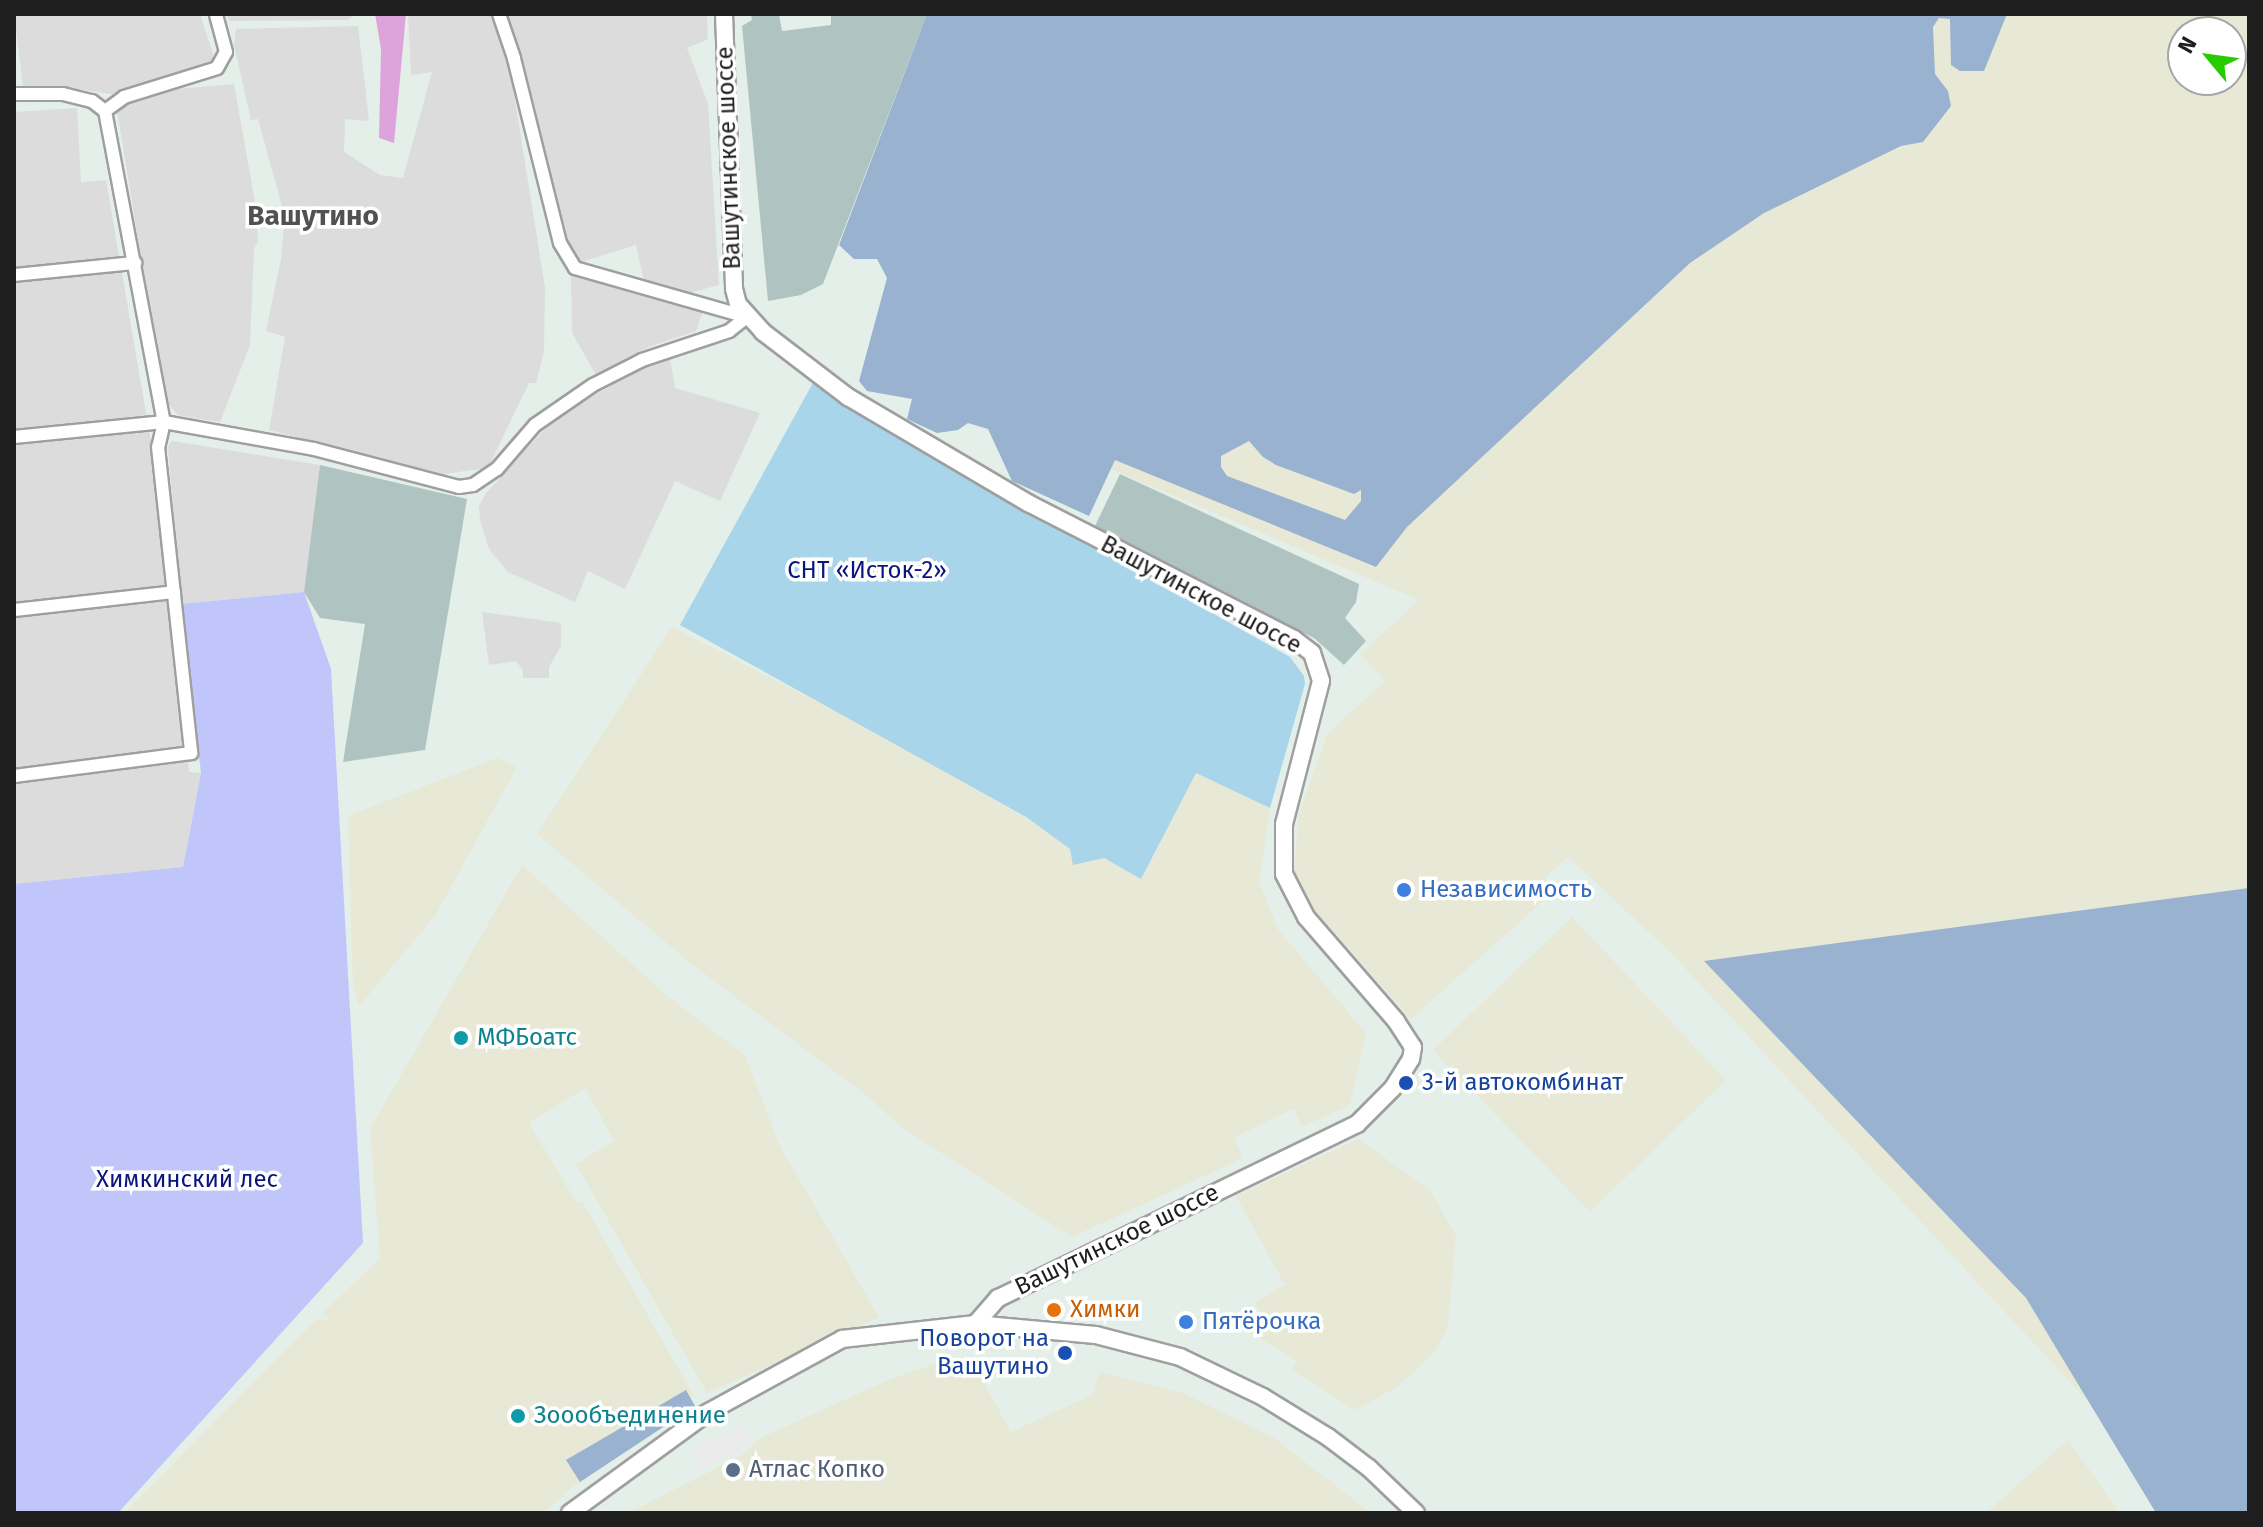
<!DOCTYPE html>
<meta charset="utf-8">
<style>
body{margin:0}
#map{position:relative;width:2263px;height:1527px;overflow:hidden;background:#e4efe9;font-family:"Fira Sans",sans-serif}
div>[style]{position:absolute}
.residential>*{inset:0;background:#dbdcdb}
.industrial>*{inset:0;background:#e8e8d6}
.construction>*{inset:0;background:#afc4c0}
.grass>*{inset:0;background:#a9d5ea}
.forest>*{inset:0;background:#98b2cf}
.park>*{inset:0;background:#c0c6fa}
.parking>*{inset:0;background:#eaeaea}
.water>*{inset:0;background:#dda4db}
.roads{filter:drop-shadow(2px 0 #9f9f9f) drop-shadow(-2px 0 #9f9f9f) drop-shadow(0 2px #9f9f9f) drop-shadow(0 -2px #9f9f9f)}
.minor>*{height:12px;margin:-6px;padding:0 6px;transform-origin:6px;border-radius:6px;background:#fff}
.tertiary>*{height:16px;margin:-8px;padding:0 8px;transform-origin:8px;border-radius:8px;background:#fff}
.dots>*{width:22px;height:22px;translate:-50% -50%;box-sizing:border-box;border:4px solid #fff;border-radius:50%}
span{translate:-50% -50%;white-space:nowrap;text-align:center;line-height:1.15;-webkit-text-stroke:7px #fff;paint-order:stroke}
.street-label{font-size:24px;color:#1e1e1e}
.park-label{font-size:24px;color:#0a167e}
.shop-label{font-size:24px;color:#366cbe}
.left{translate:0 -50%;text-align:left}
.culture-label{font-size:24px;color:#0d838f}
.transit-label{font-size:24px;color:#164399}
.right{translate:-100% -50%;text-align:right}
.food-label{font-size:24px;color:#c56008}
.service-label{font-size:24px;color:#4e5e75}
.quarter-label{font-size:28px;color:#515151;font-weight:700}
.frame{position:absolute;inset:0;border:16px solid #1e1e1e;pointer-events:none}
.north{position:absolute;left:2167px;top:16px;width:80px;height:80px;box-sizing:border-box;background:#fff;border:2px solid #a5a5a5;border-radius:50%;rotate:299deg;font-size:22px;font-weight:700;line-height:32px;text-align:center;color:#1e1e1e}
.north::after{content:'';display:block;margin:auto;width:28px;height:36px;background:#26cc00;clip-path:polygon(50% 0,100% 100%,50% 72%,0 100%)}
</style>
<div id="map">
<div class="residential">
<div style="clip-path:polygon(14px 14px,200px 14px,215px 60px,115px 95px,67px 87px,23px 87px)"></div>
<div style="clip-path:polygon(227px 14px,356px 14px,348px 20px,229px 21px)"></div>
<div style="clip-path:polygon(408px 14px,493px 14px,508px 56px,545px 288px,544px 352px,536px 383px,529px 383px,488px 468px,443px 474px,269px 430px,285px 337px,266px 331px,281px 259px,285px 217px,258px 119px,251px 120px,234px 45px,236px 29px,358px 26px,369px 121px,345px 119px,344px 152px,380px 175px,403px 178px,432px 72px,411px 75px)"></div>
<div style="clip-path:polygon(506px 14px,707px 14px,708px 39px,687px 48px,708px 104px,719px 285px,689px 293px,644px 281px,636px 245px,578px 263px,567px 238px,519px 47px)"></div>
<div style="clip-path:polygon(234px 84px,256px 208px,258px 241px,254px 249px,250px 345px,220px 422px,178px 415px,164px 399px,117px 110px,133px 98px,177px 89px)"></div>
<div style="clip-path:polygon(77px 108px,81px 182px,106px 180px,153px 454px,189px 772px,201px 773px,183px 867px,14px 884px,14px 112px)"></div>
<div style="clip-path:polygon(571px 273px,703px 310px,696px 331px,648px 347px,596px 375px,572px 333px)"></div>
<div style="clip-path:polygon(660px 357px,670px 358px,675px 388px,760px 413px,720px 501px,675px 481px,625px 589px,588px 571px,575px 602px,508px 572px,489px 549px,480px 520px,479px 507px,485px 494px,546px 428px,564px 413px)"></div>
<div style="clip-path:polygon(172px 441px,320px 465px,304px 592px,181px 604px,168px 447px)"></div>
<div style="clip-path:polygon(482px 612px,561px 623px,561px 646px,549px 667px,549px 678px,523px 678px,523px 670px,516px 661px,489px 665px)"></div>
</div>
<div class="industrial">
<div style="clip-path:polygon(evenodd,988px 14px,2249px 14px,2249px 1513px,2192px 1513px,1669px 951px,1568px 857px,1545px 877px,1553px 892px,1411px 1019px,1307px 901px,1294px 871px,1299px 814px,1327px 734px,1385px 681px,1360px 654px,1419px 600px,1121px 473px,865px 377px,988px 14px,2183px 32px,2231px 32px,2231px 80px,2183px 80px,2183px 32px)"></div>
<div style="clip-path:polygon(672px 627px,832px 709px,1026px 818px,1070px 849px,1074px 865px,1104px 858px,1141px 878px,1196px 772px,1270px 808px,1259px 882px,1279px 931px,1366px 1033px,1350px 1105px,1302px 1127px,1294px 1109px,1234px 1137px,1243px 1158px,1072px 1237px,901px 1127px,866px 1095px,689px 962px,537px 834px)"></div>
<div style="clip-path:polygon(497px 758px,517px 767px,435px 916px,359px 1006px,353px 985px,348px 816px)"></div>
<div style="clip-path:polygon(522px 865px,671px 999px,745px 1055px,780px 1146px,879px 1317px,707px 1393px,576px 1164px,614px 1141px,585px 1088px,529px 1123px,577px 1203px,582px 1201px,694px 1396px,660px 1412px,543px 1513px,124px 1513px,316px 1320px,330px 1320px,323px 1313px,380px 1258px,370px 1129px)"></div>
<div style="clip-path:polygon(1572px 917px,1726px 1080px,1590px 1212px,1433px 1050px)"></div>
<div style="clip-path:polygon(1358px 1139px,1430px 1190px,1456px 1236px,1448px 1327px,1434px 1353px,1397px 1387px,1355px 1410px,1292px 1370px,1297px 1361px,1241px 1326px,1261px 1315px,1255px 1302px,1285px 1285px,1236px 1196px)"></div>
<div style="clip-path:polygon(955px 1357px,970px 1358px,1011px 1432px,1092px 1395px,1100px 1372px,1183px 1393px,1274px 1438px,1371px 1513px,628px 1513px,742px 1455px,760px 1438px,893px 1378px)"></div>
<div style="clip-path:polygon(2068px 1440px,2120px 1513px,1986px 1513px)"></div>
</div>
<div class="construction">
<div style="clip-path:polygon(751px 14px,779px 14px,782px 31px,831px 25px,831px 14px,927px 14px,823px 284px,801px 295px,768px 301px,742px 26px,752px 20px)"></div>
<div style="clip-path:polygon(320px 465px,467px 499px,425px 750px,343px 762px,365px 624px,320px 618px,304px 592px)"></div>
<div style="clip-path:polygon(1120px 474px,1359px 584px,1356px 602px,1345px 618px,1366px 641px,1344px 665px,1314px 638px,1093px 530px)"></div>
</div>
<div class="grass">
<div style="clip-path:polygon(815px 379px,1015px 502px,1290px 657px,1304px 676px,1305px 684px,1270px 808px,1196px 773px,1141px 879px,1104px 858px,1073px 865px,1070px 849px,1026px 817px,680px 625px)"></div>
</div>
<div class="forest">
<div style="clip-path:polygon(evenodd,927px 14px,2007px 14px,1984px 71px,1960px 71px,1951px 65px,1950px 19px,1939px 18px,1933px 27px,1935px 74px,1948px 91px,1951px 106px,1923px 142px,1901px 146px,1764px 213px,1690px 263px,1407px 527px,1376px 567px,1115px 460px,1089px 516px,1012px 481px,988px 429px,968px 423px,958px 430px,937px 433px,907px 419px,912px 399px,867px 391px,859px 381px,887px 278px,877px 259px,854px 259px,839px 245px,927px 14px,1249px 441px,1263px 457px,1276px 465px,1354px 494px,1361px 490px,1361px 501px,1345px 520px,1227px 476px,1221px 467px,1221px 456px,1249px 441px)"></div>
<div style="clip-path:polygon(2249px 888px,2249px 1513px,2156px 1513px,2026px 1298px,1704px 961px)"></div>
<div style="clip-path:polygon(686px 1390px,695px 1406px,580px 1482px,566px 1460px)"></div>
</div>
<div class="park">
<div style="clip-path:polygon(304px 592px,331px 669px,363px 1243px,118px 1513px,14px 1513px,14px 884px,183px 867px,201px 773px,181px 604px)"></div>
</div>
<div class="parking">
<div style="clip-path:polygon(743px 1426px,753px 1444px,702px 1469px,693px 1449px)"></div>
</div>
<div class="water">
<div style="clip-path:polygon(375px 14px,406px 14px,394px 143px,379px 138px,381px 49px)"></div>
</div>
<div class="roads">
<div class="minor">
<div style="left:14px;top:94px;width:49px"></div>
<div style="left:63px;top:94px;width:30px;rotate:14deg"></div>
<div style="left:92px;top:101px;width:16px;rotate:38deg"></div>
<div style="left:105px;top:111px;width:317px;rotate:79.3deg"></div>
<div style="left:164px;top:422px;width:26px;rotate:103deg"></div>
<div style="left:158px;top:447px;width:308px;rotate:83.8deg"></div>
<div style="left:191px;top:753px;width:178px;rotate:172.6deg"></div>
<div style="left:105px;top:111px;width:24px;rotate:-36deg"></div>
<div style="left:124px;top:97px;width:97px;rotate:-17.3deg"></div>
<div style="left:217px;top:68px;width:18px;rotate:-61deg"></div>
<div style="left:226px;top:52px;width:39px;rotate:-105deg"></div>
<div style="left:14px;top:275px;width:122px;rotate:-5.7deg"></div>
<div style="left:14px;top:437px;width:151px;rotate:-5.7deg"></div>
<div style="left:164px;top:422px;width:152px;rotate:10.2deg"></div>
<div style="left:314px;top:449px;width:150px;rotate:14.7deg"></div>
<div style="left:459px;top:487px;width:14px;rotate:-8deg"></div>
<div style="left:473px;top:485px;width:29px;rotate:-34deg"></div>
<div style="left:497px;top:469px;width:58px;rotate:-49.2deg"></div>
<div style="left:535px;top:425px;width:70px;rotate:-34.6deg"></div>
<div style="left:593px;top:385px;width:55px;rotate:-27deg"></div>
<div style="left:642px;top:360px;width:92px;rotate:-18.4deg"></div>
<div style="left:729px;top:331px;width:23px;rotate:-38deg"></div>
<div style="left:747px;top:317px;width:179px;rotate:-164.1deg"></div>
<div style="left:575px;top:268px;width:29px;rotate:-121deg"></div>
<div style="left:560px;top:243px;width:191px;rotate:-104deg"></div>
<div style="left:514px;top:58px;width:46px;rotate:-108.8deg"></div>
<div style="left:14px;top:610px;width:161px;rotate:-6.4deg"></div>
</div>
<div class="tertiary">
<div style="left:724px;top:14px;width:275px;rotate:87.9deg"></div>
<div style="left:734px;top:289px;width:16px;rotate:75deg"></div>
<div style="left:738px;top:304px;width:38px;rotate:48deg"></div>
<div style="left:763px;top:332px;width:107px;rotate:37.4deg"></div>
<div style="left:848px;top:397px;width:209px;rotate:30.5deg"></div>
<div style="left:1028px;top:503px;width:299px;rotate:27.1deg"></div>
<div style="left:1294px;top:639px;width:23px;rotate:38deg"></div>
<div style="left:1312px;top:653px;width:29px;rotate:72deg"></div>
<div style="left:1321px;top:681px;width:148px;rotate:104.5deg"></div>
<div style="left:1284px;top:824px;width:50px;rotate:90deg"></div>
<div style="left:1284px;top:874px;width:48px;rotate:62.9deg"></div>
<div style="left:1306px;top:917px;width:138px;rotate:49.1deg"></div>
<div style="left:1396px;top:1021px;width:31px;rotate:57deg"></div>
<div style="left:1413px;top:1047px;width:12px;rotate:99deg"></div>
<div style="left:1411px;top:1059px;width:34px;rotate:122deg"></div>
<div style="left:1393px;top:1088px;width:51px;rotate:135deg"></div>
<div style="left:1357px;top:1124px;width:399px;rotate:154.1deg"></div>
<div style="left:998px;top:1298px;width:35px;rotate:131deg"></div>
<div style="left:570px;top:1513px;width:170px;rotate:-36.1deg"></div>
<div style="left:707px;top:1413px;width:154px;rotate:-28.7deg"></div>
<div style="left:842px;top:1339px;width:134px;rotate:-6.4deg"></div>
<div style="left:975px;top:1324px;width:121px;rotate:5.2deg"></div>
<div style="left:1096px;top:1335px;width:87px;rotate:14.7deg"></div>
<div style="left:1180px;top:1357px;width:92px;rotate:25.7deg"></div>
<div style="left:1263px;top:1397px;width:76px;rotate:31.6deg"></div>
<div style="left:1328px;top:1437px;width:51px;rotate:37.1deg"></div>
<div style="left:1369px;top:1468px;width:65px;rotate:43.8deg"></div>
</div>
</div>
<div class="dots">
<div style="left:1404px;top:890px;background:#3f7fe0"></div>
<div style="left:461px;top:1038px;background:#0f9aa8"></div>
<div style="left:1406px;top:1083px;background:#1a4fb4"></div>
<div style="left:1054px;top:1310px;background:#e8710a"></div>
<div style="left:1186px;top:1322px;background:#3f7fe0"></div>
<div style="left:1065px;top:1353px;background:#1a4fb4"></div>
<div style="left:518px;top:1416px;background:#0f9aa8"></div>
<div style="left:733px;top:1470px;background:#5c6f8a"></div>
</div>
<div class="street-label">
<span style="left:729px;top:158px;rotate:-92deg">Вашутинское шоссе</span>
<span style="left:1201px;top:595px;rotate:28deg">Вашутинское шоссе</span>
<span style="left:1117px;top:1240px;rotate:-26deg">Вашутинское шоссе</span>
</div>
<div class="park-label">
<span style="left:867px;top:571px">СНТ «Исток-2»</span>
<span style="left:187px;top:1180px">Химкинский лес</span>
</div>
<div class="shop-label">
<span class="left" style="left:1420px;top:890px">Независимость</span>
<span class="left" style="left:1202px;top:1322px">Пятёрочка</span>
</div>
<div class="culture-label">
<span class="left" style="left:477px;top:1038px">МФБоатс</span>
<span class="left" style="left:534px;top:1416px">Зоообъединение</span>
</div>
<div class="transit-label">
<span class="left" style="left:1422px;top:1083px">3-й автокомбинат</span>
<span class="right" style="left:1049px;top:1353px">Поворот на<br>Вашутино</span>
</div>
<div class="food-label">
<span class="left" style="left:1070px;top:1310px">Химки</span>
</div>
<div class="service-label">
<span class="left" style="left:749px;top:1470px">Атлас Копко</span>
</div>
<div class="quarter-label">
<span style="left:313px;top:216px">Вашутино</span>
</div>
<div class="frame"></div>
<div class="north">N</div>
</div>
